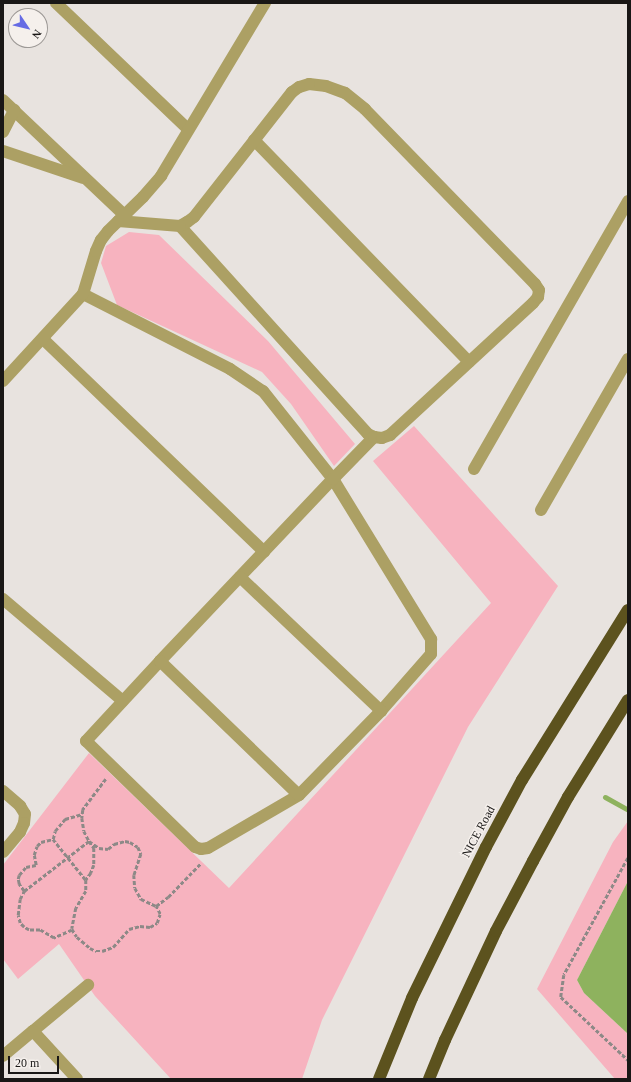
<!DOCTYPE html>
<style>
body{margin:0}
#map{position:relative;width:631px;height:1082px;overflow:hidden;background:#e8e3df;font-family:Georgia,serif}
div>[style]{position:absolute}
.green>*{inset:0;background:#f7b3bf}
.water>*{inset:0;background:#8eb25e}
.stream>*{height:5px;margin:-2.5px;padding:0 2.5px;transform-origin:2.5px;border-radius:2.5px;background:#8eb25e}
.path>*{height:2.5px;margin-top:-1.25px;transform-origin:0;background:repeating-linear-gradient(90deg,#8d8987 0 4px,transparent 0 6px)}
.minor>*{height:12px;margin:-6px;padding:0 6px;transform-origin:6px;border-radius:6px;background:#aca064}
.highway>*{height:12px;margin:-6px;padding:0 6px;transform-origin:6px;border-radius:6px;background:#5c521e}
span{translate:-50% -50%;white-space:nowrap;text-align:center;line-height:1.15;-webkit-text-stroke:3px #f5f0ec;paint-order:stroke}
.street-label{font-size:12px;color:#191716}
.frame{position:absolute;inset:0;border:4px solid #191716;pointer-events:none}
.north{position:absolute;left:8px;top:8px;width:40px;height:40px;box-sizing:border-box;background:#f5f0ec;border:1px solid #9d9996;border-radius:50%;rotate:125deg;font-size:11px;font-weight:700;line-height:16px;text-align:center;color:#191716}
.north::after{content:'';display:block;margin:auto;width:14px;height:18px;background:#666be4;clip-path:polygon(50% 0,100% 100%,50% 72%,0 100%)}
.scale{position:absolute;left:8px;top:1056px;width:51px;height:18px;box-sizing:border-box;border:2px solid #191716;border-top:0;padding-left:5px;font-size:12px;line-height:14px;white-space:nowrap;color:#191716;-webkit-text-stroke:3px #f5f0ec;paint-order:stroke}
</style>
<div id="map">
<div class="green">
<div style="clip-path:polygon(129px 232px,159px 235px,268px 341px,355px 444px,334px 466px,291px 404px,262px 372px,117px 305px,101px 263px,106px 246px)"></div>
<div style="clip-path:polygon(414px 426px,558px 586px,468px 727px,322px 1020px,302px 1079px,171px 1079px,95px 996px,59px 944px,18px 979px,3px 959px,3px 865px,89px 753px,229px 888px,491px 603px,373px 461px)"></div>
<div style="clip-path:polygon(628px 821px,628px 881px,577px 980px,584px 993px,628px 1034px,628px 1079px,615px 1079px,537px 989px,613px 842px)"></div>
</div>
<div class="water">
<div style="clip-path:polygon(628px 881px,628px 1034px,584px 993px,577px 980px)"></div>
</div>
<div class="stream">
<div style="left:605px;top:797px;width:26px;rotate:29deg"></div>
</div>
<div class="path">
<div style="left:106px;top:779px;width:39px;rotate:127deg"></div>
<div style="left:83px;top:810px;width:8px;rotate:97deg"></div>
<div style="left:82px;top:818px;width:13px;rotate:81deg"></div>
<div style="left:84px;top:831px;width:11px;rotate:63deg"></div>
<div style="left:89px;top:841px;width:12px;rotate:35deg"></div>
<div style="left:99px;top:848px;width:9px;rotate:6deg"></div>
<div style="left:108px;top:849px;width:8px;rotate:-40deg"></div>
<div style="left:114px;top:844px;width:11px;rotate:-15deg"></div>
<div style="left:125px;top:841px;width:5px;rotate:11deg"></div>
<div style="left:130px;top:842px;width:9px;rotate:32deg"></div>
<div style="left:138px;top:847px;width:8px;rotate:67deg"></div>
<div style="left:141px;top:854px;width:22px;rotate:108deg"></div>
<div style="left:134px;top:875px;width:13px;rotate:86deg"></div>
<div style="left:135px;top:888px;width:13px;rotate:61deg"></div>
<div style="left:141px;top:899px;width:17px;rotate:25deg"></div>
<div style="left:53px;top:839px;width:53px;rotate:51.2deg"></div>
<div style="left:628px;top:858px;width:133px;rotate:118.7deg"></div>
<div style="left:564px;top:975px;width:22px;rotate:98deg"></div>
<div style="left:561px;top:997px;width:92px;rotate:43.2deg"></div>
<div style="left:24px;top:891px;width:82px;rotate:-37.6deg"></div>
<div style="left:89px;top:841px;width:9px;rotate:54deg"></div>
<div style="left:94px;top:848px;width:17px;rotate:90deg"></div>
<div style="left:94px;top:865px;width:9px;rotate:111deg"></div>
<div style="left:91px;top:873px;width:9px;rotate:126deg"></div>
<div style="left:86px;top:880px;width:11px;rotate:90deg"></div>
<div style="left:86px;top:891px;width:20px;rotate:120deg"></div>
<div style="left:76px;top:908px;width:21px;rotate:101deg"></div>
<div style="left:72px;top:929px;width:9px;rotate:58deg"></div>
<div style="left:77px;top:937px;width:17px;rotate:40deg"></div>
<div style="left:90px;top:948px;width:7px;rotate:27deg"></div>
<div style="left:96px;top:951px;width:6px"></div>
<div style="left:102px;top:951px;width:12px;rotate:-20deg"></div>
<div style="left:113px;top:947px;width:24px;rotate:-48deg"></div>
<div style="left:129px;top:929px;width:11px;rotate:-15deg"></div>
<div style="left:140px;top:926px;width:10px;rotate:6deg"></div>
<div style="left:150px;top:927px;width:8px;rotate:-30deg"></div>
<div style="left:157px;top:923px;width:9px;rotate:-72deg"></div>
<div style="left:160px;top:914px;width:9px;rotate:-117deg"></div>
<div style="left:156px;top:906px;width:15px;rotate:-37deg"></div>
<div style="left:168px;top:897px;width:47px;rotate:-45.9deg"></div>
<div style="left:72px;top:930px;width:20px;rotate:156deg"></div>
<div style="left:54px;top:938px;width:16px;rotate:-150deg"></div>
<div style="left:40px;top:930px;width:11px;rotate:180deg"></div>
<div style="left:29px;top:930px;width:6px;rotate:-149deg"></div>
<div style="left:24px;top:927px;width:6px;rotate:-135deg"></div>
<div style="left:20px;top:923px;width:8px;rotate:-104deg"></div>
<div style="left:18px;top:915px;width:16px;rotate:-83deg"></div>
<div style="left:20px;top:899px;width:9px;rotate:-63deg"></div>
<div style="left:24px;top:891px;width:9px;rotate:-126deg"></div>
<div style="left:19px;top:884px;width:5px;rotate:-101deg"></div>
<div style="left:18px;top:879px;width:4px;rotate:-76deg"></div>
<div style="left:19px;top:875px;width:11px;rotate:-49deg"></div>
<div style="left:26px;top:867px;width:10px;rotate:-11deg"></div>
<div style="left:36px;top:865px;width:10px;rotate:-101deg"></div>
<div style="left:34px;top:855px;width:9px;rotate:-72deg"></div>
<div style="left:37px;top:846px;width:6px;rotate:-45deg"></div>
<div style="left:41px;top:842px;width:12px;rotate:-14deg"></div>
<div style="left:53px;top:839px;width:8px;rotate:-76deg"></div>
<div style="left:55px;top:831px;width:16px;rotate:-50deg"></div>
<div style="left:65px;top:819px;width:18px;rotate:-16deg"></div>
</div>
<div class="minor">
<div style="left:56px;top:3px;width:182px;rotate:43.7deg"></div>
<div style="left:3px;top:100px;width:167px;rotate:43.5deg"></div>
<div style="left:3px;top:132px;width:25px;rotate:-63deg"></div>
<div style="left:254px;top:140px;width:309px;rotate:45.9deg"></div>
<div style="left:3px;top:151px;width:84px;rotate:18.6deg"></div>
<div style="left:180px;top:226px;width:280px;rotate:47.9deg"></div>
<div style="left:368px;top:434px;width:7px;rotate:27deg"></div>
<div style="left:83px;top:294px;width:165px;rotate:27deg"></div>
<div style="left:230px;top:369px;width:40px;rotate:34deg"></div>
<div style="left:263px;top:391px;width:112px;rotate:51.5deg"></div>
<div style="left:333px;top:479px;width:188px;rotate:58.5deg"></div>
<div style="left:431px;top:639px;width:15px;rotate:90deg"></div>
<div style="left:431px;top:654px;width:76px;rotate:131.3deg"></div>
<div style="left:381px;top:711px;width:117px;rotate:134.3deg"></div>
<div style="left:299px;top:795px;width:105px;rotate:149.8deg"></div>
<div style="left:208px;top:848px;width:7px;rotate:172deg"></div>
<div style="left:201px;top:849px;width:6px;rotate:-162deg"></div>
<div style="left:195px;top:847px;width:152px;rotate:-135.8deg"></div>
<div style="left:86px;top:741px;width:109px;rotate:-47.2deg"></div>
<div style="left:160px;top:661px;width:251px;rotate:-46.5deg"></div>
<div style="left:333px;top:479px;width:59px;rotate:-45.7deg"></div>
<div style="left:374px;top:437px;width:8px;rotate:7deg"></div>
<div style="left:382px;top:438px;width:9px;rotate:-21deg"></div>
<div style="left:390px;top:435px;width:195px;rotate:-42.7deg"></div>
<div style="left:533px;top:303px;width:8px;rotate:-50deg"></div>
<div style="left:538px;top:297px;width:7px;rotate:-82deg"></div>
<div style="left:539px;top:290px;width:7px;rotate:-124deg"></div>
<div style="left:535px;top:284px;width:244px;rotate:-134.2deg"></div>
<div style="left:365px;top:109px;width:26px;rotate:-141deg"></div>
<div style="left:345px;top:93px;width:20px;rotate:-160deg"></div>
<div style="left:326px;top:86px;width:17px;rotate:-173deg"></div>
<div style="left:309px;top:84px;width:10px;rotate:163deg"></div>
<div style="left:299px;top:87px;width:9px;rotate:144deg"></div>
<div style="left:292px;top:92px;width:159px;rotate:128.1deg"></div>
<div style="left:194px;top:217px;width:9px;rotate:144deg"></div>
<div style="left:187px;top:222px;width:8px;rotate:150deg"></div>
<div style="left:180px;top:226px;width:62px;rotate:-175.4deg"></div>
<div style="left:43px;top:339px;width:307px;rotate:43.9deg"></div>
<div style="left:3px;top:381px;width:118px;rotate:-47.4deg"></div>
<div style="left:83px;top:294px;width:45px;rotate:-73.2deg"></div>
<div style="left:96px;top:251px;width:12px;rotate:-66deg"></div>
<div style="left:101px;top:240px;width:11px;rotate:-52deg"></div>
<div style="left:108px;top:231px;width:49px;rotate:-44.2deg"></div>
<div style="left:143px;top:197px;width:28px;rotate:-49deg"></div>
<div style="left:161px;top:176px;width:202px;rotate:-59deg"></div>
<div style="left:474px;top:469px;width:309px;rotate:-60.1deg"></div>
<div style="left:541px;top:510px;width:174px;rotate:-60.1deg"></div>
<div style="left:240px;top:577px;width:195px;rotate:43.5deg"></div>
<div style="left:3px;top:599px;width:157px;rotate:40.4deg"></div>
<div style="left:160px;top:661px;width:193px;rotate:44deg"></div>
<div style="left:3px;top:791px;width:23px;rotate:41deg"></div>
<div style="left:20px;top:806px;width:9px;rotate:58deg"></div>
<div style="left:25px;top:814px;width:9px;rotate:96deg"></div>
<div style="left:24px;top:823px;width:10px;rotate:114deg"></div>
<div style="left:20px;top:832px;width:26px;rotate:130deg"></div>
<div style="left:33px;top:1031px;width:72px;rotate:-39.9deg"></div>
<div style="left:3px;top:1056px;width:39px;rotate:-40deg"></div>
<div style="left:33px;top:1031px;width:65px;rotate:47.5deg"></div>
</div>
<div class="highway">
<div style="left:379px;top:1079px;width:87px;rotate:-67.8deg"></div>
<div style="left:412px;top:998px;width:168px;rotate:-63.9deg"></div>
<div style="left:486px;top:847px;width:76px;rotate:-61.8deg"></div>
<div style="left:522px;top:780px;width:200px;rotate:-58.1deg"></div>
<div style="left:429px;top:1079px;width:42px;rotate:-67.7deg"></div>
<div style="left:445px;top:1040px;width:120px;rotate:-64.9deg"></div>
<div style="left:496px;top:931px;width:79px;rotate:-62.1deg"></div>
<div style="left:533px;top:861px;width:73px;rotate:-61.3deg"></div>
<div style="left:568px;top:797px;width:114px;rotate:-58.3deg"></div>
</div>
<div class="street-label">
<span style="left:479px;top:832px;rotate:-62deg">NICE Road</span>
</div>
<div class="frame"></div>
<div class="north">N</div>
<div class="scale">20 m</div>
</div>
